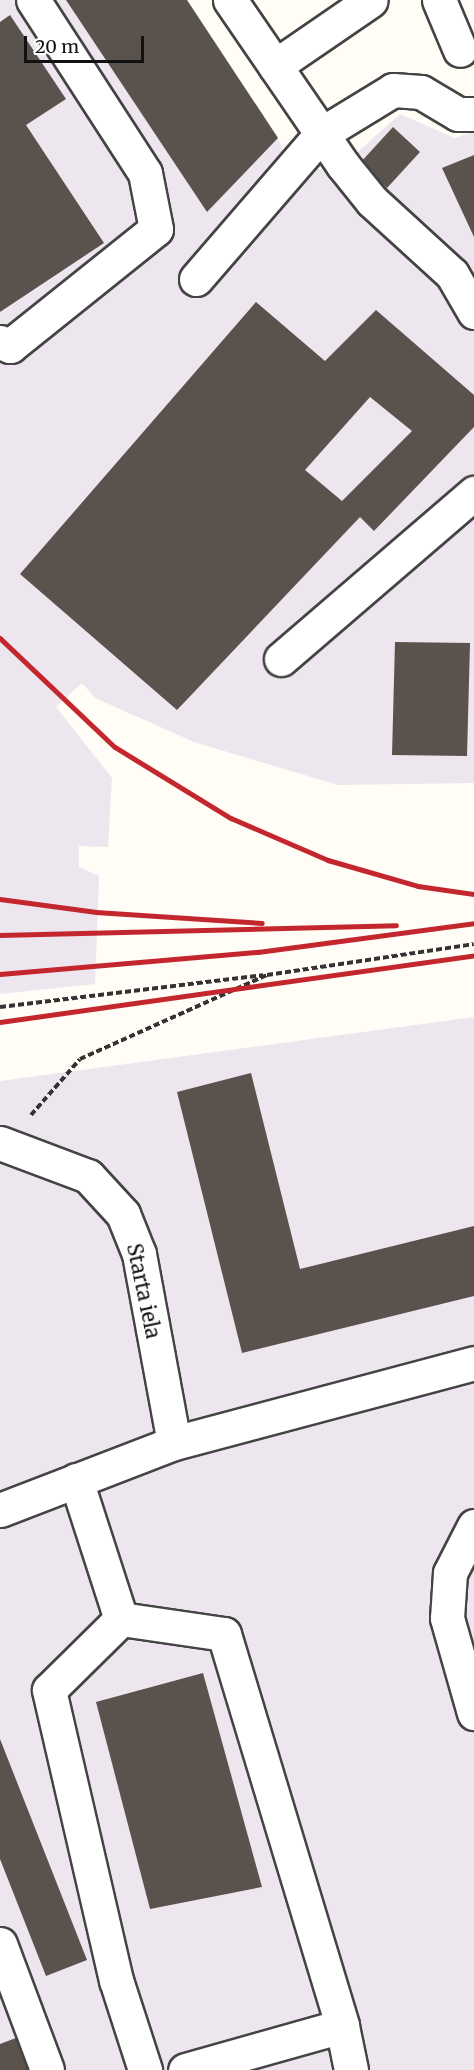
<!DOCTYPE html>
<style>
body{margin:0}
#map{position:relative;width:474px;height:2070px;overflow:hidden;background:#fffdf5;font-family:Merriweather,serif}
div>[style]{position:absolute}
.industrial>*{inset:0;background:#eee6ef}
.building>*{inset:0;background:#5a524d}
.path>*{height:4px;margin-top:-2px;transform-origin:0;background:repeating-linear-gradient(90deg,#333 0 6px,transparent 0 9px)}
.roads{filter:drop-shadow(2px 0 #444) drop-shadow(-2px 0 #444) drop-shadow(0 2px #444) drop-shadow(0 -2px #444)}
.minor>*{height:33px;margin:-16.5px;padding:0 16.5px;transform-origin:16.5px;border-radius:16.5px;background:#fff}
.rail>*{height:4.5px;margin:-2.25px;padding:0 2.25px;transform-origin:2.25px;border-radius:2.25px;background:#c4262e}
span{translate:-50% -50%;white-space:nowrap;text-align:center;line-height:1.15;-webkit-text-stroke:6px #fff;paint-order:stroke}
.street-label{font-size:20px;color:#111}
.scale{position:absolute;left:24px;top:36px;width:120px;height:27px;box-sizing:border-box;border:3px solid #111;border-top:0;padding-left:8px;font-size:18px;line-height:21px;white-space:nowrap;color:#111;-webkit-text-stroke:4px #fff;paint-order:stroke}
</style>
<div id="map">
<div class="industrial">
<div style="clip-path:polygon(0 0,187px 0,278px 138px,293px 173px,343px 165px,400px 114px,455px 138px,474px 131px,474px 783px,338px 785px,194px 742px,95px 698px,82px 683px,56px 707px,112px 778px,108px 847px,79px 846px,79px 867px,99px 876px,95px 984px,0 994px)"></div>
<div style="clip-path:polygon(474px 1017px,474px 2070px,0 2070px,0 1081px)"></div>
</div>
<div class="building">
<div style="clip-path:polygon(66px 0,187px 0,278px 138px,207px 212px)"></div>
<div style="clip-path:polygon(10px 15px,66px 99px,26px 125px,104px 243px,0 312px,0 22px)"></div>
<div style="clip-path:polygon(393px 127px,420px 152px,387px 188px,360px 163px)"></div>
<div style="clip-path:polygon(474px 155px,474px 237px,442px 168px)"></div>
<div style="clip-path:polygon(evenodd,256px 302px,325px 361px,376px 310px,474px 395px,474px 427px,374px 531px,360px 517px,177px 710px,20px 574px,256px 302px,370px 397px,412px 431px,342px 501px,305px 470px,370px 397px)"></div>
<div style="clip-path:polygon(395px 642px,470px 643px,467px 756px,392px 755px)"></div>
<div style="clip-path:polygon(251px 1073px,300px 1269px,474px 1226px,474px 1296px,242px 1353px,177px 1092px)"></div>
<div style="clip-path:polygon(203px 1673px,262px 1887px,150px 1909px,96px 1702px)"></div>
<div style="clip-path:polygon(0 1739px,87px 1960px,46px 1976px,0 1859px)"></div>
<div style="clip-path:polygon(16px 2038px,28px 2070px,0 2070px,0 2044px)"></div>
</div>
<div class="path">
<div style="left:0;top:1007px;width:265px;rotate:-6.9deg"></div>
<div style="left:31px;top:1115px;width:74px;rotate:-48.8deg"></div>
<div style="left:80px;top:1059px;width:205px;rotate:-24.2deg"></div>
<div style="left:267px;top:975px;width:209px;rotate:-8.5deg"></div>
</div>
<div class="roads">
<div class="minor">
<div style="left:230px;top:0;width:200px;rotate:55.6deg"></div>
<div style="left:343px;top:165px;width:46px;rotate:51.1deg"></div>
<div style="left:372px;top:201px;width:108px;rotate:42.4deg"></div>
<div style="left:452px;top:274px;width:44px;rotate:59.9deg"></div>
<div style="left:439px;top:0;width:54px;rotate:67.2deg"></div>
<div style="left:275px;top:66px;width:116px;rotate:-34.5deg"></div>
<div style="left:196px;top:279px;width:191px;rotate:-49.2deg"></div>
<div style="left:321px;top:134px;width:84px;rotate:-31.4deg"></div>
<div style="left:393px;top:90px;width:28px;rotate:4deg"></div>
<div style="left:421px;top:92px;width:43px;rotate:30.7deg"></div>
<div style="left:458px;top:114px;width:16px"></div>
<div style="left:0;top:342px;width:11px;rotate:22deg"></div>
<div style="left:10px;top:346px;width:187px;rotate:-38.7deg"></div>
<div style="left:156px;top:229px;width:57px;rotate:-101.1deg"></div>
<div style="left:145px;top:173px;width:206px;rotate:-122.9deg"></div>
<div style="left:281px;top:659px;width:255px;rotate:-40.7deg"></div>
<div style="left:0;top:1143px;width:94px;rotate:20.6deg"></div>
<div style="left:88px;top:1176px;width:52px;rotate:47.4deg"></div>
<div style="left:123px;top:1214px;width:43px;rotate:68.2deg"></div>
<div style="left:139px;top:1254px;width:192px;rotate:79.5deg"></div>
<div style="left:76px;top:1480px;width:146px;rotate:72.1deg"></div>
<div style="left:0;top:1510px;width:186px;rotate:-21.1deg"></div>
<div style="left:174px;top:1443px;width:310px;rotate:-14.9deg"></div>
<div style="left:474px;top:1526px;width:53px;rotate:117.1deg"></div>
<div style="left:450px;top:1573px;width:45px;rotate:93.8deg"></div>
<div style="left:447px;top:1618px;width:99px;rotate:74.1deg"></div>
<div style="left:121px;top:1619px;width:104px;rotate:8.3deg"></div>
<div style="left:224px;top:1634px;width:409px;rotate:73.2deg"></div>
<div style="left:342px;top:2026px;width:163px;rotate:164.3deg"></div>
<div style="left:121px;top:1619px;width:101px;rotate:135.4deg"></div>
<div style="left:49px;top:1690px;width:298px;rotate:77deg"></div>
<div style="left:116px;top:1980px;width:95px;rotate:72.1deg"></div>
<div style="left:0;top:1944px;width:134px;rotate:69.5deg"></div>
<div style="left:342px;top:2026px;width:45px;rotate:78.4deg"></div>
</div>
</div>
<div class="rail">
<div style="left:0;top:638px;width:158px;rotate:43.5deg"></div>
<div style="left:115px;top:747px;width:136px;rotate:31.5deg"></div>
<div style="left:231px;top:818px;width:106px;rotate:23.4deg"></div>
<div style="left:328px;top:860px;width:94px;rotate:16.1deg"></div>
<div style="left:418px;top:886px;width:57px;rotate:8.1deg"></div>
<div style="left:0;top:899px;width:97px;rotate:7.7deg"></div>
<div style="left:96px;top:912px;width:166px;rotate:3.8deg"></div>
<div style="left:0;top:935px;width:396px;rotate:-1.4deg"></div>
<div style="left:0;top:974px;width:259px;rotate:-4.9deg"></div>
<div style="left:258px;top:952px;width:218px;rotate:-7.6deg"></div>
<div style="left:0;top:1022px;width:479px;rotate:-8deg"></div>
</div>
<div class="street-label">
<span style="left:144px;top:1291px;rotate:78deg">Starta iela</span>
</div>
<div class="scale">20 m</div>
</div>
